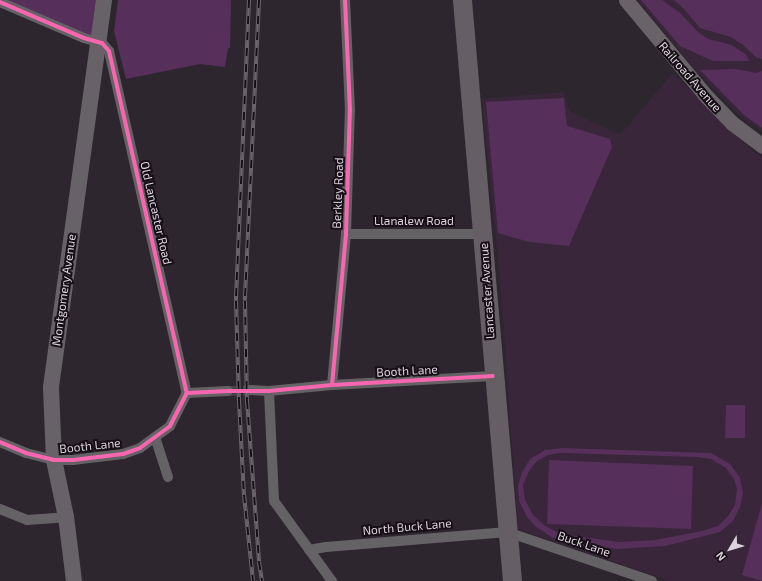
<!DOCTYPE html>
<style>
body{margin:0}
#map{position:relative;width:762px;height:581px;overflow:hidden;background:#2e262f;font-family:"Exo 2",sans-serif}
div>[style]{position:absolute}
.built>*{inset:0;background:#39263a}
.green>*{inset:0;background:#562f5a}
.street-tunnel>*{height:10px;margin-top:-5px;transform-origin:0;background:repeating-linear-gradient(90deg,#484049 0 10px,transparent 0 15px)}
.street>*{height:10px;margin:-5px;padding:0 5px;transform-origin:5px;border-radius:5px;background:#656266}
.secondary>*{height:15px;margin:-7.5px;padding:0 7.5px;transform-origin:7.5px;border-radius:7.5px;background:#696369}
.primary>*{height:16px;margin:-8px;padding:0 8px;transform-origin:8px;border-radius:8px;background:#676268}
.highway>*{height:19px;margin:-9.5px;padding:0 9.5px;transform-origin:9.5px;border-radius:9.5px;background:#655e65}
.rail>*{height:4px;margin-top:-2px;transform-origin:0;background:repeating-linear-gradient(90deg,#160f16 0 8px,#6a656a 0 16px);box-sizing:border-box;border-block:1px solid #6a656a}
.cycleway>*{height:4px;margin:-2px;padding:0 2px;transform-origin:2px;border-radius:2px;background:#f766af}
span{translate:-50% -50%;white-space:nowrap;text-align:center;line-height:1.15;-webkit-text-stroke:4px #160f16;paint-order:stroke}
.street-label{font-size:12px;color:#dcd2dd}
.north{position:absolute;left:710px;top:529px;width:40px;height:40px;-webkit-text-stroke:3px #160f16;paint-order:stroke;rotate:232deg;font-size:11px;font-weight:700;line-height:16px;text-align:center;color:#dcd2dd}
.north::after{content:'';display:block;margin:auto;width:14px;height:18px;background:#dcd2dd;clip-path:polygon(50% 0,100% 100%,50% 72%,0 100%)}
</style>
<div id="map">
<div class="built">
<div style="clip-path:polygon(637px 0,762px 0,762px 131px,743px 118px,696px 71px)"></div>
<div style="clip-path:polygon(673px 73px,755px 153px,762px 158px,762px 581px,670px 581px,518px 529px,501px 291px,482px 99px,563px 92px,570px 111px,620px 135px)"></div>
</div>
<div class="green">
<div style="clip-path:polygon(0 0,104px 0,98px 42px)"></div>
<div style="clip-path:polygon(118px 0,231px 0,230px 48px,228px 48px,225px 67px,200px 64px,126px 79px,114px 31px)"></div>
<div style="clip-path:polygon(641px 0,662px 0,680px 13px,698px 32px,708px 39px,732px 45px,745px 54px,750px 61px,713px 61px,680px 46px)"></div>
<div style="clip-path:polygon(674px 0,762px 0,762px 59px,757px 58px,743px 45px,731px 37px,700px 28px,684px 9px)"></div>
<div style="clip-path:polygon(736px 69px,756px 73px,762px 71px,762px 128px,744px 115px,700px 70px)"></div>
<div style="clip-path:polygon(564px 98px,567px 126px,610px 139px,612px 147px,569px 246px,529px 242px,498px 233px,486px 102px)"></div>
<div style="clip-path:polygon(726px 405px,745px 405px,745px 438px,725px 438px)"></div>
<div style="clip-path:polygon(evenodd,562px 448px,711px 453px,730px 464px,740px 478px,743px 493px,740px 507px,733px 521px,720px 532px,665px 546px,616px 549px,553px 538px,535px 526px,527px 517px,519px 501px,518px 486px,522px 472px,530px 459px,545px 450px,562px 448px,560px 453px,697px 457px,711px 459px,726px 468px,734px 479px,737px 489px,735px 505px,728px 516px,718px 526px,702px 531px,655px 540px,619px 542px,561px 534px,545px 526px,533px 515px,525px 500px,523px 485px,529px 471px,537px 461px,548px 455px,560px 453px)"></div>
<div style="clip-path:polygon(549px 460px,693px 466px,691px 529px,547px 524px)"></div>
<div style="clip-path:polygon(762px 503px,762px 581px,742px 575px)"></div>
</div>
<div class="street-tunnel">
<div style="left:228px;top:391px;width:23px;rotate:-2deg"></div>
</div>
<div class="street">
<div style="left:0;top:2px;width:91px;rotate:23.2deg"></div>
<div style="left:84px;top:38px;width:19px;rotate:16deg"></div>
<div style="left:102px;top:43px;width:11px;rotate:49deg"></div>
<div style="left:109px;top:51px;width:351px;rotate:77.2deg"></div>
<div style="left:346px;top:234px;width:136px"></div>
<div style="left:332px;top:385px;width:152px;rotate:-84.7deg"></div>
<div style="left:346px;top:234px;width:124px;rotate:-88.2deg"></div>
<div style="left:350px;top:110px;width:110px;rotate:-92.6deg"></div>
<div style="left:251px;top:390px;width:18px;rotate:3deg"></div>
<div style="left:269px;top:391px;width:63px;rotate:-5.4deg"></div>
<div style="left:332px;top:385px;width:161px;rotate:-3.2deg"></div>
<div style="left:269px;top:391px;width:110px;rotate:87.4deg"></div>
<div style="left:274px;top:501px;width:99px;rotate:54.1deg"></div>
<div style="left:155px;top:437px;width:42px;rotate:72deg"></div>
<div style="left:0;top:442px;width:28px;rotate:23deg"></div>
<div style="left:26px;top:453px;width:29px;rotate:14deg"></div>
<div style="left:54px;top:460px;width:19px"></div>
<div style="left:73px;top:460px;width:50px;rotate:-6.8deg"></div>
<div style="left:123px;top:454px;width:18px;rotate:-19deg"></div>
<div style="left:140px;top:448px;width:37px;rotate:-36deg"></div>
<div style="left:170px;top:426px;width:37px;rotate:-63deg"></div>
<div style="left:187px;top:393px;width:41px;rotate:-2.8deg"></div>
<div style="left:0;top:509px;width:29px;rotate:22deg"></div>
<div style="left:27px;top:520px;width:39px;rotate:-4deg"></div>
<div style="left:309px;top:550px;width:17px;rotate:-10deg"></div>
<div style="left:326px;top:547px;width:182px;rotate:-4.7deg"></div>
<div style="left:507px;top:532px;width:153px;rotate:18.7deg"></div>
</div>
<div class="secondary">
<div style="left:626px;top:0;width:125px;rotate:50.2deg"></div>
<div style="left:706px;top:96px;width:37px;rotate:46deg"></div>
<div style="left:732px;top:123px;width:38px;rotate:37deg"></div>
</div>
<div class="primary">
<div style="left:74px;top:581px;width:64px;rotate:-97.1deg"></div>
<div style="left:66px;top:517px;width:58px;rotate:-101.9deg"></div>
<div style="left:54px;top:460px;width:73px;rotate:-92.4deg"></div>
<div style="left:51px;top:387px;width:391px;rotate:-82.2deg"></div>
</div>
<div class="highway">
<div style="left:462px;top:0;width:583px;rotate:85.08deg"></div>
</div>
<div class="rail">
<div style="left:249px;top:0;width:301px;rotate:92.5deg"></div>
<div style="left:236px;top:301px;width:100px;rotate:88.3deg"></div>
<div style="left:239px;top:401px;width:94px;rotate:87deg"></div>
<div style="left:244px;top:495px;width:86px;rotate:84deg"></div>
<div style="left:259px;top:0;width:301px;rotate:92.7deg"></div>
<div style="left:245px;top:301px;width:100px;rotate:88.9deg"></div>
<div style="left:247px;top:401px;width:161px;rotate:85.7deg"></div>
<div style="left:259px;top:562px;width:19px;rotate:81deg"></div>
</div>
<div class="cycleway">
<div style="left:0;top:2px;width:91px;rotate:23.2deg"></div>
<div style="left:84px;top:38px;width:19px;rotate:16deg"></div>
<div style="left:102px;top:43px;width:11px;rotate:49deg"></div>
<div style="left:109px;top:51px;width:351px;rotate:77.2deg"></div>
<div style="left:332px;top:385px;width:152px;rotate:-84.7deg"></div>
<div style="left:346px;top:234px;width:124px;rotate:-88.2deg"></div>
<div style="left:350px;top:110px;width:110px;rotate:-92.6deg"></div>
<div style="left:0;top:442px;width:28px;rotate:23deg"></div>
<div style="left:26px;top:453px;width:29px;rotate:14deg"></div>
<div style="left:54px;top:460px;width:19px"></div>
<div style="left:73px;top:460px;width:50px;rotate:-6.8deg"></div>
<div style="left:123px;top:454px;width:18px;rotate:-19deg"></div>
<div style="left:140px;top:448px;width:37px;rotate:-36deg"></div>
<div style="left:170px;top:426px;width:37px;rotate:-63deg"></div>
<div style="left:187px;top:393px;width:41px;rotate:-2.8deg"></div>
<div style="left:228px;top:391px;width:41px"></div>
<div style="left:269px;top:391px;width:63px;rotate:-5.4deg"></div>
<div style="left:332px;top:385px;width:161px;rotate:-3.2deg"></div>
</div>
<div class="street-label">
<span style="left:690px;top:77px;rotate:49deg">Railroad Avenue</span>
<span style="left:338px;top:193px;rotate:-88deg">Berkley Road</span>
<span style="left:156px;top:213px;rotate:77deg">Old Lancaster Road</span>
<span style="left:414px;top:221px">Llanalew Road</span>
<span style="left:64px;top:290px;rotate:-82deg">Montgomery Avenue</span>
<span style="left:487px;top:291px;rotate:-94deg">Lancaster Avenue</span>
<span style="left:407px;top:371px;rotate:-3deg">Booth Lane</span>
<span style="left:90px;top:446px;rotate:-6deg">Booth Lane</span>
<span style="left:407px;top:527px;rotate:-5deg">North Buck Lane</span>
<span style="left:584px;top:544px;rotate:19deg">Buck Lane</span>
</div>
<div class="north">N</div>
</div>
